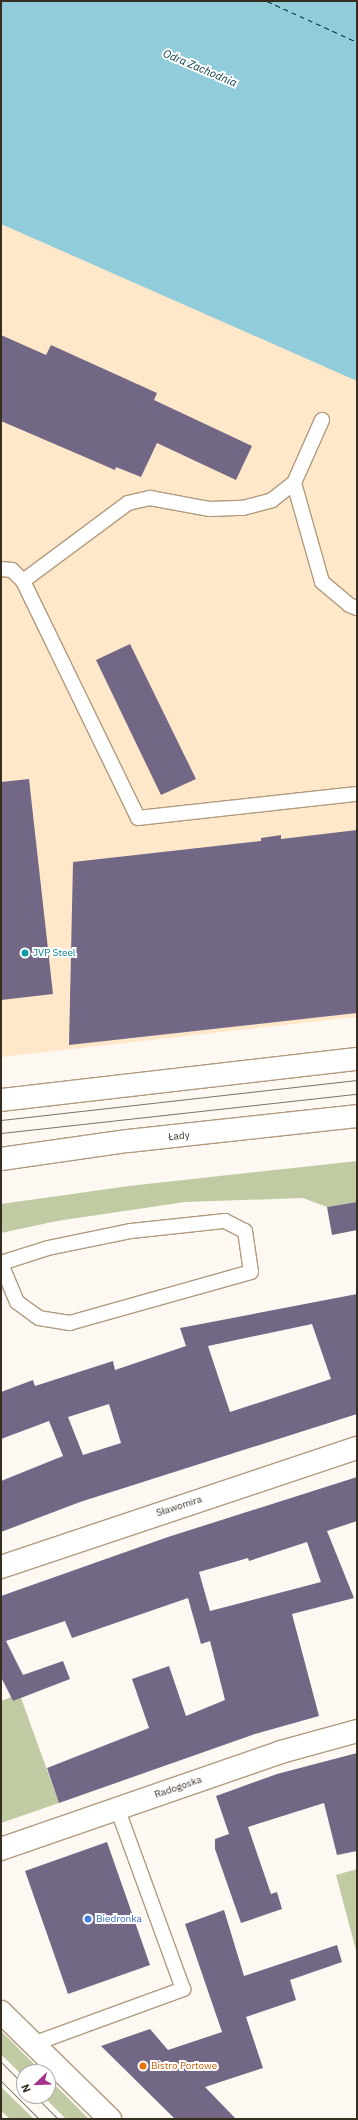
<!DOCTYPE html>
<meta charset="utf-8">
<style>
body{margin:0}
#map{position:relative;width:358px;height:2120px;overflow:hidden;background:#fdf8f2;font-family:"IBM Plex Sans",sans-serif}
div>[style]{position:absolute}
.built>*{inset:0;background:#ffe8ca}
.green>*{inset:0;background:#c0cba4}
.water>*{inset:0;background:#91ccdb}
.ferry>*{height:1px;margin-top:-0.5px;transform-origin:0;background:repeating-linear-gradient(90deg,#003641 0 5px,transparent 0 9px)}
.building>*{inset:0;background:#726886}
.roads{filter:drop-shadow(1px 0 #b19b7e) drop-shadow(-1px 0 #b19b7e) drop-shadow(0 1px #b19b7e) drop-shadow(0 -1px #b19b7e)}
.service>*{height:14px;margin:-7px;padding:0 7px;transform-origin:7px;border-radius:7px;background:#fff}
.minor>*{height:22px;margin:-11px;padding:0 11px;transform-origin:11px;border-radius:11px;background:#fff}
.tertiary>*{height:22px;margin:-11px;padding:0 11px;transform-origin:11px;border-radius:11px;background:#fff}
.tram>*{height:1px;margin:-0.5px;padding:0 0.5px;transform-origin:0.5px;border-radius:0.5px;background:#7b746a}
.dots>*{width:11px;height:11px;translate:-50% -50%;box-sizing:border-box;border:2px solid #fff;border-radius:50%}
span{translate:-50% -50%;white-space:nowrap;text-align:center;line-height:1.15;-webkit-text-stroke:4px #fff;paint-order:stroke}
.culture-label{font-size:10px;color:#0d838f}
.left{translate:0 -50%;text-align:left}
.street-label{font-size:10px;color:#372e22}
.shop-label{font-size:10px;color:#366cbe}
.food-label{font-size:10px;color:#c56008}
.water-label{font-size:11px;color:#003641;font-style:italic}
.frame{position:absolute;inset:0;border:2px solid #372e22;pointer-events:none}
.north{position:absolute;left:16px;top:2064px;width:40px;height:40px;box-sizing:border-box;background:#fff;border:1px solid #afaba7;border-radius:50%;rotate:247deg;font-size:11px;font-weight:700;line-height:16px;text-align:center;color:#372e22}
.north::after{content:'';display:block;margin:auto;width:14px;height:18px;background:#a3338f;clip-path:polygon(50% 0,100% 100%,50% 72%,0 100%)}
</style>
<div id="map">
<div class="built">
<div style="clip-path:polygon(1px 207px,357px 365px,357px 1017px,1px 1057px)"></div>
</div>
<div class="green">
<div style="clip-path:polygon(357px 1161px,357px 1202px,327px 1207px,303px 1198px,185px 1202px,57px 1221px,1px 1233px,1px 1204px,129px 1186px)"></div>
<div style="clip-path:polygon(11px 1697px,13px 1701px,21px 1698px,59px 1803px,1px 1823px,1px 1701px)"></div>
<div style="clip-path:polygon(357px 1869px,357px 1954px,336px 1875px)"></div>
<div style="clip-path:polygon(1px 2031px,42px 2072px,24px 2072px,24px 2077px,7px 2060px,1px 2055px)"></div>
<div style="clip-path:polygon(48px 2078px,89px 2119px,66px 2119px,43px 2096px,48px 2096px)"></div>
<div style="clip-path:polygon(1px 2087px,32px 2117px,33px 2119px,10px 2119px,1px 2111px)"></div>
</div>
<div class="water">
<div style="clip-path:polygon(1px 1px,357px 1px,357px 381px,1px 224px)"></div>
</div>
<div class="ferry">
<div style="left:267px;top:1px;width:99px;rotate:24.5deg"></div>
</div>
<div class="building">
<div style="clip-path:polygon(1px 335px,46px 355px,51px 345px,157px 393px,154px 400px,252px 446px,236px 480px,157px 443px,141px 477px,116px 467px,115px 470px,1px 421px)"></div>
<div style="clip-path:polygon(130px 644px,196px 779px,161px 795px,96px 660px)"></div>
<div style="clip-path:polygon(29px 779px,53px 994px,1px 1000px,1px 782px)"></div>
<div style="clip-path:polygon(357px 830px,357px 1013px,69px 1045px,73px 862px,261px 841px,261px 838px,281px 835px,281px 839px)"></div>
<div style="clip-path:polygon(357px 1202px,357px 1230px,332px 1235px,327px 1207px)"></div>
<div style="clip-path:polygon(evenodd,357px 1294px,357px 1414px,80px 1502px,1px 1532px,1px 1481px,63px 1456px,49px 1421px,1px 1439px,1px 1392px,33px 1380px,35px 1386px,113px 1361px,115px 1370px,186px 1346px,180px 1328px,357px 1294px,312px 1324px,331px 1379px,230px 1412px,208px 1346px,312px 1324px,357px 1294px,109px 1404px,121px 1443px,83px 1455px,68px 1417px,109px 1404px)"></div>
<div style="clip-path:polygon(evenodd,357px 1477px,357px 1521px,327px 1531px,354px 1598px,292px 1614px,319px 1716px,255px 1734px,59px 1803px,47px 1768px,149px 1728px,132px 1679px,169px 1666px,186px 1716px,225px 1700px,210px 1641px,201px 1644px,188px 1598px,72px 1638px,65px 1621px,6px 1641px,23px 1675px,63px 1661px,70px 1679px,13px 1701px,1px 1677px,1px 1596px,168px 1537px,357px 1477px,307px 1542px,321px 1582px,210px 1611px,199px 1572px,248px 1558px,249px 1561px,307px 1542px)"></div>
<div style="clip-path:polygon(357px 1753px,357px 1851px,337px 1855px,324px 1803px,248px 1827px,271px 1894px,277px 1892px,282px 1909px,241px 1923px,215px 1849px,215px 1839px,229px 1834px,216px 1796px,277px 1774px)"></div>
<div style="clip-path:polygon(107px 1842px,150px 1965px,68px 1994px,25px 1871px)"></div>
<div style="clip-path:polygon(224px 1910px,244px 1976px,337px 1945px,342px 1962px,290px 1980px,296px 2000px,246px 2017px,263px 2068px,205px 2087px,236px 2119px,175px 2119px,101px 2046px,150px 2029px,168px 2050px,222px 2032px,185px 1924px)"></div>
</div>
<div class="roads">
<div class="service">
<div style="left:294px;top:483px;width:103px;rotate:74.2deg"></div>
<div style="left:322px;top:582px;width:35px;rotate:40deg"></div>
<div style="left:349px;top:605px;width:9px;rotate:21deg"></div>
<div style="left:1px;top:569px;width:11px;rotate:5deg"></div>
<div style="left:12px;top:570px;width:16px;rotate:45deg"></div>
<div style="left:23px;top:581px;width:263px;rotate:64.1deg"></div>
<div style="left:138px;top:818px;width:220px;rotate:-6.3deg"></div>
<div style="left:23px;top:581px;width:131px;rotate:-36.6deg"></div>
<div style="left:128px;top:503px;width:23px;rotate:-13deg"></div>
<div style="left:150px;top:498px;width:61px;rotate:10.4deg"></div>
<div style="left:210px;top:509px;width:33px;rotate:-2deg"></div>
<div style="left:243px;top:508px;width:30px;rotate:-15deg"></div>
<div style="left:272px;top:500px;width:28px;rotate:-38deg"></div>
<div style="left:294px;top:483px;width:69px;rotate:-66deg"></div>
<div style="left:1px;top:1263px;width:49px;rotate:-17.7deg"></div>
<div style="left:48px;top:1248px;width:85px;rotate:-11.6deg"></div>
<div style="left:131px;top:1231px;width:95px;rotate:-6.1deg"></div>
<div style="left:225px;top:1221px;width:22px;rotate:27deg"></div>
<div style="left:245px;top:1231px;width:41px;rotate:81.7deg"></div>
<div style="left:251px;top:1272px;width:188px;rotate:164.3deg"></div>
<div style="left:70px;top:1323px;width:31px;rotate:-171deg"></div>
<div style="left:39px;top:1318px;width:27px;rotate:-144deg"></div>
<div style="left:17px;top:1302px;width:41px;rotate:-112.8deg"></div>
<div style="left:33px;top:2044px;width:160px;rotate:-20.1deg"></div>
<div style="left:183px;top:1989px;width:193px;rotate:-110deg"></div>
</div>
<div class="minor">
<div style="left:1px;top:1567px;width:375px;rotate:-18.5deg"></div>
<div style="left:1px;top:1849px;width:296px;rotate:-19.1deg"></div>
<div style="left:281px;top:1752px;width:79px;rotate:-15.4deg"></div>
</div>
<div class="tertiary">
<div style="left:1px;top:1100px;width:358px;rotate:-6.6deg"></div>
<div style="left:1px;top:1159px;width:128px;rotate:-8.1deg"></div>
<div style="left:128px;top:1141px;width:230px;rotate:-6.2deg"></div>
<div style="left:1px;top:2012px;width:153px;rotate:44.5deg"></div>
</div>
</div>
<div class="tram">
<div style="left:1px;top:1120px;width:358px;rotate:-6.4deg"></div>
<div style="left:1px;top:1133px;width:358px;rotate:-6.3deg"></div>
<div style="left:1px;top:2062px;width:33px;rotate:45deg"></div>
<div style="left:1px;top:2081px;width:54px;rotate:45deg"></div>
<div style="left:35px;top:2096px;width:33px;rotate:45deg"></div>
</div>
<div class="dots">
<div style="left:25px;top:953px;background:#0f9aa8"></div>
<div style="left:88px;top:1919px;background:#3f7fe0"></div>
<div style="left:143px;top:2066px;background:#e8710a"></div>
</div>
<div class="culture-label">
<span class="left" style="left:33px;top:953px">JVP Steel</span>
</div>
<div class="street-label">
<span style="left:179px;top:1136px;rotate:-6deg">Łady</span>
<span style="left:179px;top:1506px;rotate:-18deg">Sławomira</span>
<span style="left:178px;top:1787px;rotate:-19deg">Radogoska</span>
</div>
<div class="shop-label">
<span class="left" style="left:96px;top:1919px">Biedronka</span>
</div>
<div class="food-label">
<span class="left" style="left:151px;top:2066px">Bistro Portowe</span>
</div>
<div class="water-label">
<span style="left:200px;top:68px;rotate:23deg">Odra Zachodnia</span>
</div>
<div class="frame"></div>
<div class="north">N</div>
</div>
